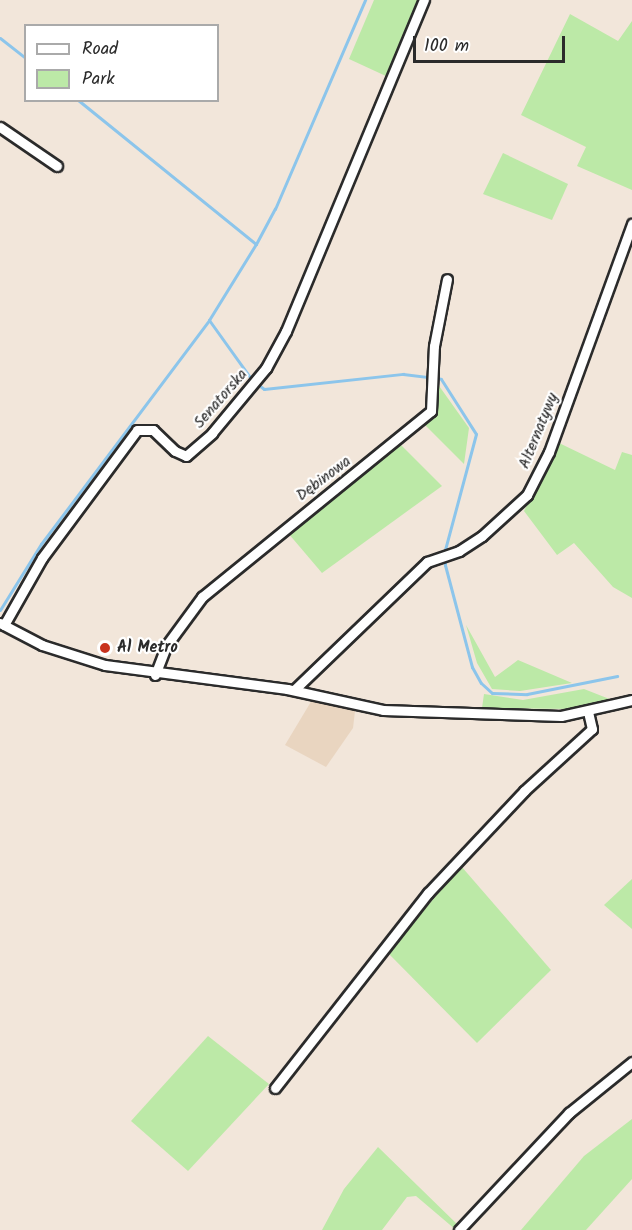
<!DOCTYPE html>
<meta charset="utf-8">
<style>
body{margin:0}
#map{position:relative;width:632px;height:1230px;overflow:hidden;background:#f2e6da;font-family:Kalam,sans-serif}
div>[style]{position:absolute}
.built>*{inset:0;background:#e9d5c0}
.green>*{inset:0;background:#bce9a7}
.stream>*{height:3px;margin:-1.5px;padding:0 1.5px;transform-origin:1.5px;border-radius:1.5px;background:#8cc5eb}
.roads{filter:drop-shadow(2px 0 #2b2b2b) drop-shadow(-2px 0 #2b2b2b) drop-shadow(0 2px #2b2b2b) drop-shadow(0 -2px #2b2b2b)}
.minor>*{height:9px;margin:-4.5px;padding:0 4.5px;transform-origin:4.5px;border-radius:4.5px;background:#fff}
.dots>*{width:16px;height:16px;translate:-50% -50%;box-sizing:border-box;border:3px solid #fff;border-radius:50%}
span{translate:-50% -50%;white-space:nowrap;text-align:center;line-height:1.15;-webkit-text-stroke:4.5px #fff;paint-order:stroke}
.street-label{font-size:16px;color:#2b2b2b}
.poi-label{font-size:16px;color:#2b2b2b;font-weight:700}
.left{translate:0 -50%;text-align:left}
.legend{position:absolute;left:24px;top:24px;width:195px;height:78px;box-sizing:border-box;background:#fff;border:2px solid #aaa;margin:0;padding:8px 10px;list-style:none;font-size:18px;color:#2b2b2b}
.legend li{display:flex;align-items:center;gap:12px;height:30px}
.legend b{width:30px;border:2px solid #aaa}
.scale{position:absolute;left:413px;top:36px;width:152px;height:27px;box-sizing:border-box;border:3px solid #2b2b2b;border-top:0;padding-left:8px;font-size:18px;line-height:21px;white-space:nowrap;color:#2b2b2b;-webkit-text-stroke:4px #fff;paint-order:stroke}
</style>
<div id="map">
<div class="built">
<div style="clip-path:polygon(312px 700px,355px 711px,353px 728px,326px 767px,285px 745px)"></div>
</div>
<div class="green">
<div style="clip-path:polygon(374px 0,421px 0,388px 77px,349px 59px)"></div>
<div style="clip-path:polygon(570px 14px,618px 41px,632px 21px,632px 190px,577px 166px,586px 147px,521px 115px)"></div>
<div style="clip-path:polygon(503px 153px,568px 184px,552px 220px,483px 194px)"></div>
<div style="clip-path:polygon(437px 383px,469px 428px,464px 464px,424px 424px,438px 407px)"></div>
<div style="clip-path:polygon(399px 443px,442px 486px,322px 573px,288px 533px)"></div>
<div style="clip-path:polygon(559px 443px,615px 470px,622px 452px,632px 455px,632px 598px,613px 587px,574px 543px,557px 555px,524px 511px)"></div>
<div style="clip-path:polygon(466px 625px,495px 677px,518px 660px,572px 683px,520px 691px,492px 689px,477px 663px)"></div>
<div style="clip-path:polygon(584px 689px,612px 700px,573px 709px,482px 708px,484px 694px,523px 700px)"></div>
<div style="clip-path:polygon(461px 866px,551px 970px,477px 1043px,388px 953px)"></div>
<div style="clip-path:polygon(632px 879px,632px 929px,604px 905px)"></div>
<div style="clip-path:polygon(208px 1036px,269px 1084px,188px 1171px,131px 1121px)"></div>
<div style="clip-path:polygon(632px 1119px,632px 1179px,586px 1230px,521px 1230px,584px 1156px)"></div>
<div style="clip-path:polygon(378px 1147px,459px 1226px,456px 1230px,416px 1196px,407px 1197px,382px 1230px,322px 1230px,344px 1189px)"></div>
</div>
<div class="stream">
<div style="left:0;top:38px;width:33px;rotate:38deg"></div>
<div style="left:78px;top:100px;width:229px;rotate:39deg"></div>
<div style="left:209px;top:320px;width:74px;rotate:54.4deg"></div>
<div style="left:252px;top:380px;width:15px;rotate:37deg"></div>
<div style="left:264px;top:389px;width:140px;rotate:-6.2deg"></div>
<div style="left:403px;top:374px;width:38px;rotate:7deg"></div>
<div style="left:441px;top:379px;width:65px;rotate:57.5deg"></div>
<div style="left:476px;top:434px;width:120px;rotate:105deg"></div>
<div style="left:445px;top:550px;width:15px;rotate:90deg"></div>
<div style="left:445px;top:565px;width:106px;rotate:75.2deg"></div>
<div style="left:472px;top:667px;width:18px;rotate:61deg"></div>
<div style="left:481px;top:683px;width:15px;rotate:42deg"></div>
<div style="left:492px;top:693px;width:35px;rotate:2deg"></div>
<div style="left:527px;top:694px;width:92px;rotate:-11.3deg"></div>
<div style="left:0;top:610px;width:78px;rotate:-58.2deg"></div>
<div style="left:41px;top:544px;width:280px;rotate:-53.1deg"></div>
<div style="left:209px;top:320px;width:89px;rotate:-58.3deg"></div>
<div style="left:256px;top:244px;width:40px;rotate:-62deg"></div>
<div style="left:275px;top:209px;width:228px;rotate:-66.7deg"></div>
</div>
<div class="roads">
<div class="minor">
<div style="left:0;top:127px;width:69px;rotate:34.4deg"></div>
<div style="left:0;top:623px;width:47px;rotate:27.6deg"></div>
<div style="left:42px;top:645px;width:66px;rotate:17.6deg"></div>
<div style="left:105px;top:665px;width:184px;rotate:7.5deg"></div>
<div style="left:287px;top:689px;width:98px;rotate:12.3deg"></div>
<div style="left:383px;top:710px;width:178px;rotate:1.9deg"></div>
<div style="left:561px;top:716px;width:73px;rotate:-12.7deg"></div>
<div style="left:4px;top:625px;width:77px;rotate:-60.4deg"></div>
<div style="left:42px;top:558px;width:159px;rotate:-53.4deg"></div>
<div style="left:137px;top:430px;width:16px"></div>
<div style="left:153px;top:430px;width:30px;rotate:44deg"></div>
<div style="left:175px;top:451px;width:12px;rotate:24deg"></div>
<div style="left:186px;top:456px;width:35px;rotate:-41deg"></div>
<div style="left:212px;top:433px;width:85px;rotate:-50.3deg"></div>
<div style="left:266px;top:368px;width:42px;rotate:-61.6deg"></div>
<div style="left:286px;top:331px;width:359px;rotate:-67.4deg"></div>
<div style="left:155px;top:675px;width:31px;rotate:-69deg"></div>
<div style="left:166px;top:646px;width:61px;rotate:-53.7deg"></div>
<div style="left:202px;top:597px;width:295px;rotate:-39.1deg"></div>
<div style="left:431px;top:411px;width:65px;rotate:-87.4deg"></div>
<div style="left:434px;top:346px;width:68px;rotate:-79deg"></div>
<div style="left:294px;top:690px;width:185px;rotate:-43.9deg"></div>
<div style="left:427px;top:562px;width:34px;rotate:-19deg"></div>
<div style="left:459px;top:551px;width:27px;rotate:-33deg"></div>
<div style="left:482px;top:536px;width:61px;rotate:-42.3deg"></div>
<div style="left:527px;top:495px;width:48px;rotate:-62.9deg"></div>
<div style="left:549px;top:452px;width:243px;rotate:-70deg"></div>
<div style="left:275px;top:1088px;width:248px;rotate:-51.9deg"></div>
<div style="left:428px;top:893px;width:140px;rotate:-46.7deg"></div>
<div style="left:524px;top:791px;width:92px;rotate:-42.4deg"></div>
<div style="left:592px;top:729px;width:17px;rotate:-103deg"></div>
<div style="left:459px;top:1230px;width:161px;rotate:-46.8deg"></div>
<div style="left:569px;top:1113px;width:81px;rotate:-39deg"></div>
</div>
</div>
<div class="dots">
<div style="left:105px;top:648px;background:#c8321e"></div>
</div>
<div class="street-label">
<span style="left:221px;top:399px;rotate:-49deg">Senatorska</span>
<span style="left:539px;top:431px;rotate:-68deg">Alternatywy</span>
<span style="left:324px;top:479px;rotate:-37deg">Dębinowa</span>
</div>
<div class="poi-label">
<span class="left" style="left:117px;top:648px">Al Metro</span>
</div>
<ul class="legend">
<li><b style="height:8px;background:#fff"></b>Road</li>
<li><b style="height:16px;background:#bce9a7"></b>Park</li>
</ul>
<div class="scale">100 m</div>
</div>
